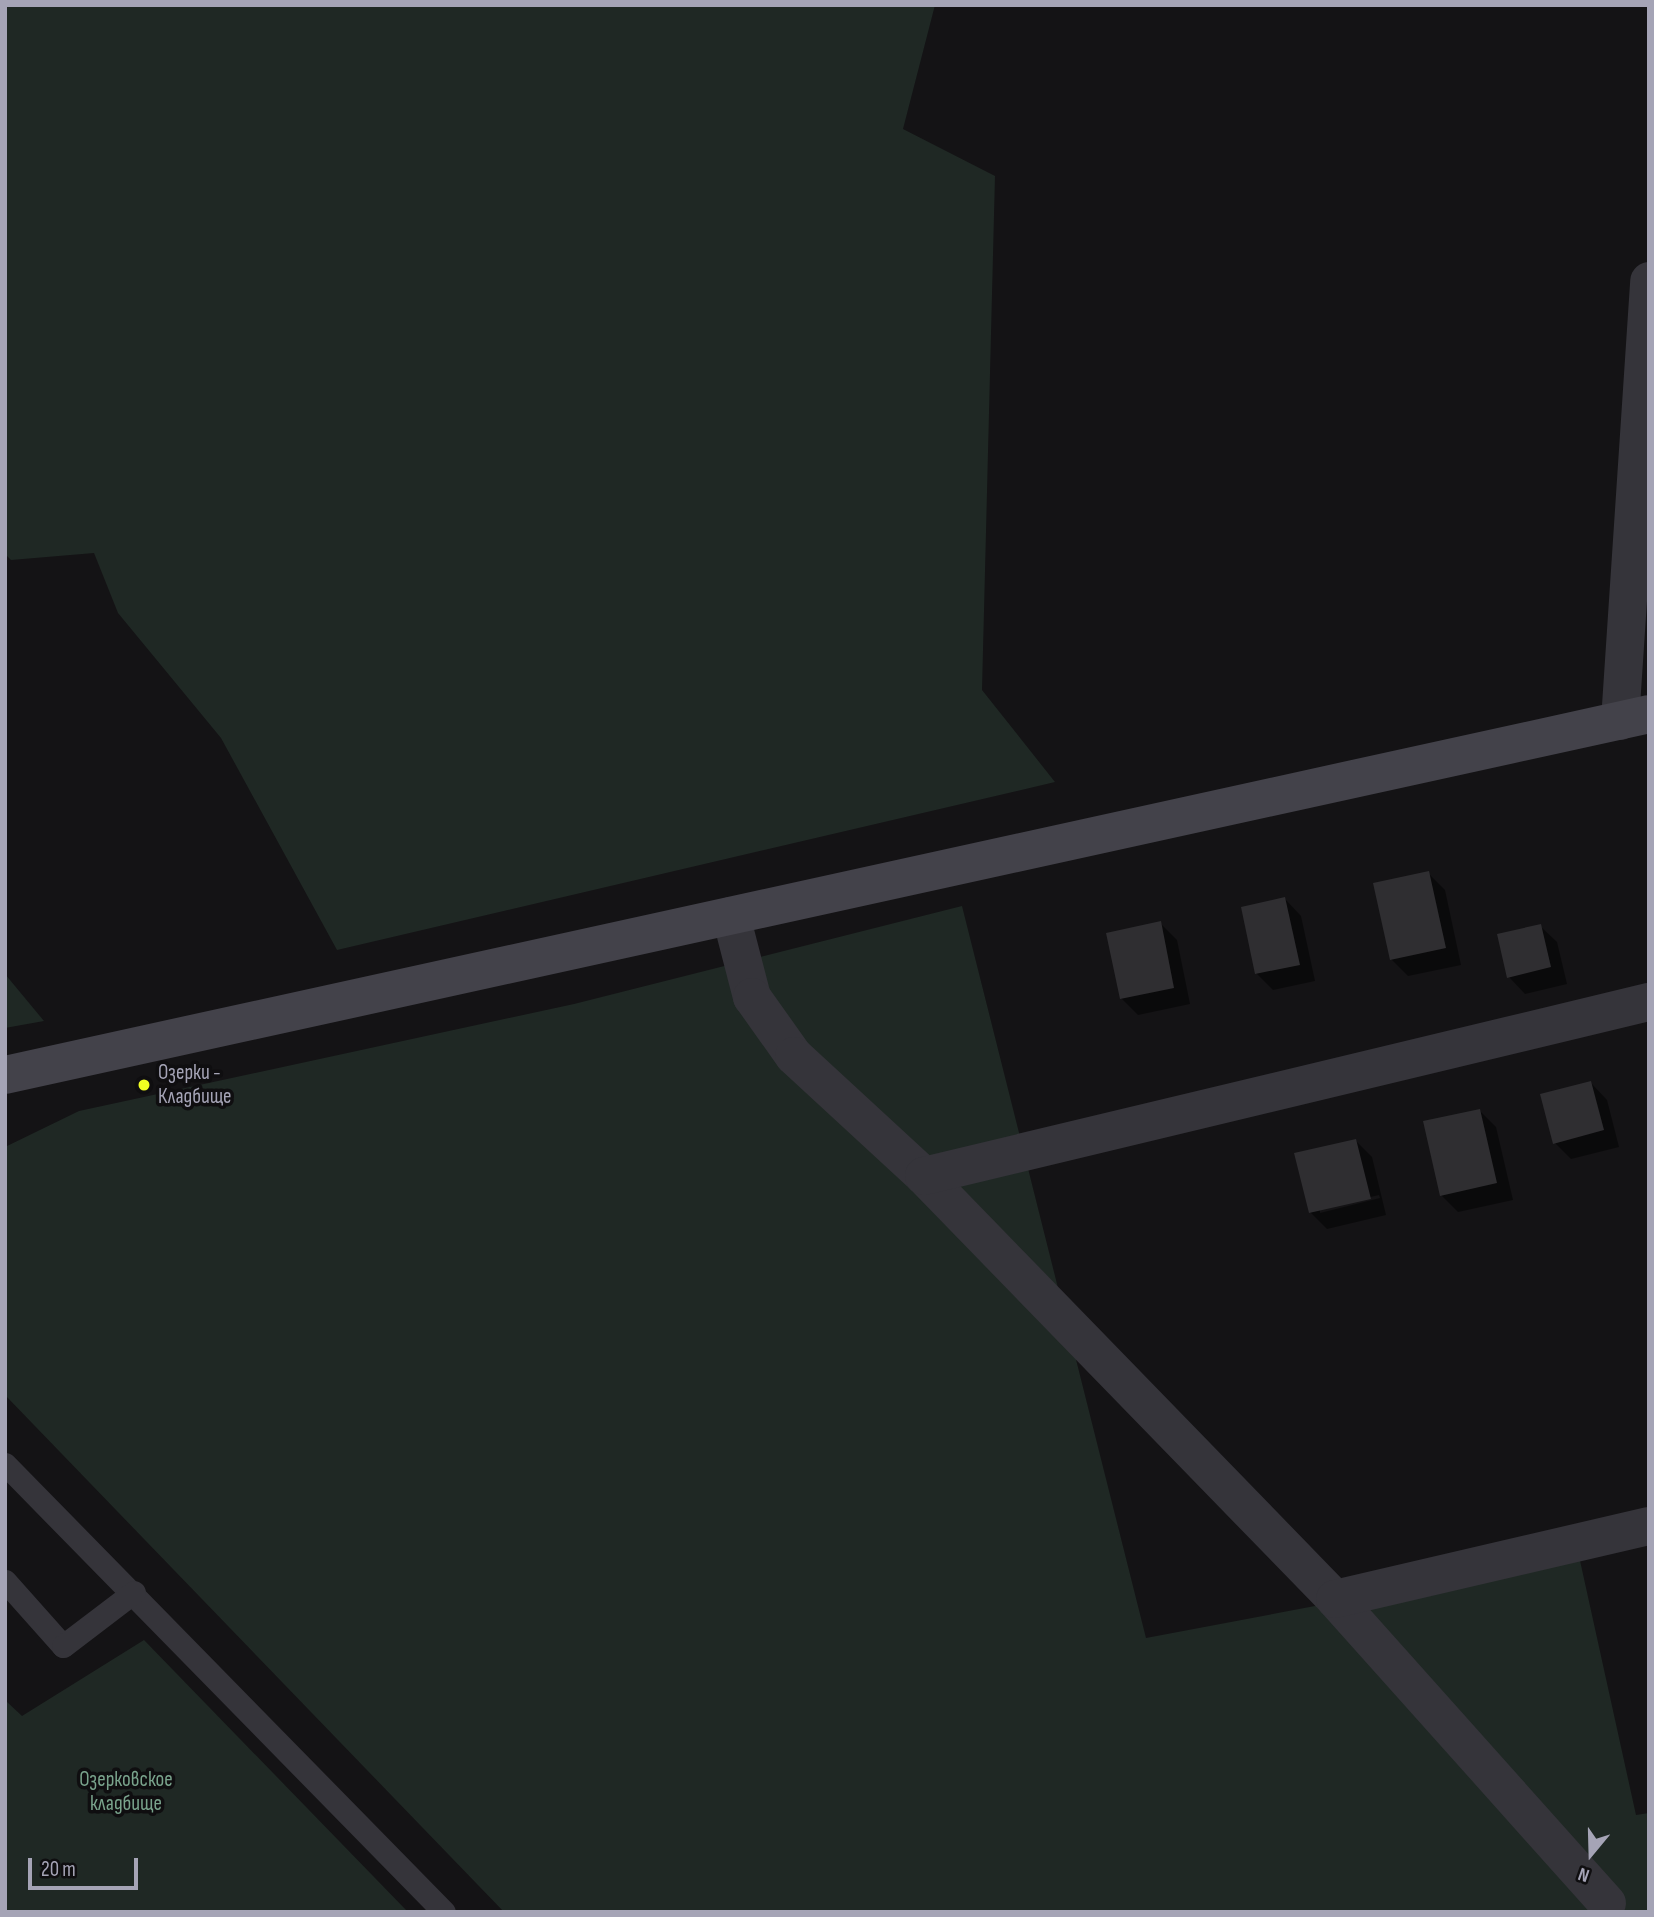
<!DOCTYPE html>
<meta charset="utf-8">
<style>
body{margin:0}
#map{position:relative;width:1654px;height:1917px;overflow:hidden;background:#141315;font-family:"Sofia Sans Condensed",sans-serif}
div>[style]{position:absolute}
.green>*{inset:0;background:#1f2824}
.shadow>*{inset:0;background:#0007}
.building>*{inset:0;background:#2f2e31}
.lane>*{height:23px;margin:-11.5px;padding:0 11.5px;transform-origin:11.5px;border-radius:11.5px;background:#35343a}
.street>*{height:38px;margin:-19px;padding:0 19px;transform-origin:19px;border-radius:19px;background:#35343a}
.secondary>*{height:38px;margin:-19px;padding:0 19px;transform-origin:19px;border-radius:19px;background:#43424a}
.dots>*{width:19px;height:19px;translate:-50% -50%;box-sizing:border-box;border:4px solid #0f0e10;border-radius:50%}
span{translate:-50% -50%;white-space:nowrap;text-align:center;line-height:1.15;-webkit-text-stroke:7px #0f0e10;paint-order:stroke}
.poi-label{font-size:21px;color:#a5a4b6}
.left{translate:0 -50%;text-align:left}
.park-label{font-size:21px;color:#79a38c}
.frame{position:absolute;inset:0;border:7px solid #a5a4b6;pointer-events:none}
.north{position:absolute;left:1556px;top:1819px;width:70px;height:70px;-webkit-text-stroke:5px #0f0e10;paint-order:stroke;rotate:199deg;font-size:19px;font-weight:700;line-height:28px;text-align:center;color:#a5a4b6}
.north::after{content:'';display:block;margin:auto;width:24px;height:32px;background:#a5a4b6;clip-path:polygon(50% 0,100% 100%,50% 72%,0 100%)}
.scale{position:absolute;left:28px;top:1858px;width:110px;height:32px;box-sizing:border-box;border:4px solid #a5a4b6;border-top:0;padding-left:9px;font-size:21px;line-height:24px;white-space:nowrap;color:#a5a4b6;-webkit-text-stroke:5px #0f0e10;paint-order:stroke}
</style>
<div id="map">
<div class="green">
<div style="clip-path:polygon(5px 5px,935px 5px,903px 129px,995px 176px,982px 690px,1055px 782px,337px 950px,221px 738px,118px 613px,94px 553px,11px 560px,5px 554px)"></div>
<div style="clip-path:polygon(962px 906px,1146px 1638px,1579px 1556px,1636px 1815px,1649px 1813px,1649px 1912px,504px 1912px,5px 1395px,5px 1147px,79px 1111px,574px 1004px)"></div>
<div style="clip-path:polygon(5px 974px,44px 1021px,5px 1028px)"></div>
<div style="clip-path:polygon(144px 1640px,408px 1912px,5px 1912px,5px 1700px,22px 1716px)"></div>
</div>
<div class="shadow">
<div style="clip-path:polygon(1428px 873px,1445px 890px,1461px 965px,1408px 976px,1391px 959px)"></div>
<div style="clip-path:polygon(1285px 899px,1301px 916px,1315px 981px,1273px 990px,1256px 973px)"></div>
<div style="clip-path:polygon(1160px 923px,1177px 940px,1190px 1004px,1138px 1015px,1121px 998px)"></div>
<div style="clip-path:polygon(1540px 926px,1557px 942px,1567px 984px,1525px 994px,1509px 977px)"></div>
<div style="clip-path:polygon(1591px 1083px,1607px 1100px,1619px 1147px,1571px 1159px,1555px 1143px)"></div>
<div style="clip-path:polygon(1480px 1111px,1496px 1127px,1513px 1200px,1458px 1212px,1441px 1195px)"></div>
<div style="clip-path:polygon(evenodd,1356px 1141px,1372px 1157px,1386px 1215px,1327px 1229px,1310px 1212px,1356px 1141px,1379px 1195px,1380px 1198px,1320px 1213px,1320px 1209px,1379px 1195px)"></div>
</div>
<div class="building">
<div style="clip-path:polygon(1429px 871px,1446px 948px,1390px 960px,1373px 883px)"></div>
<div style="clip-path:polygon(1285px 897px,1300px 965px,1255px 974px,1241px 907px)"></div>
<div style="clip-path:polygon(1161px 921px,1174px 988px,1120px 999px,1106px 933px)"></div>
<div style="clip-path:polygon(1541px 924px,1551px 967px,1507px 978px,1497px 934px)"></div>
<div style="clip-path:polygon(1591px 1081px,1604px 1130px,1553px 1144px,1540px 1094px)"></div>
<div style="clip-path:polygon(1480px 1109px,1497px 1183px,1440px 1196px,1423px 1121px)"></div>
<div style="clip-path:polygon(1356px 1139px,1371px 1199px,1309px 1213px,1294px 1153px)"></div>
</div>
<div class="lane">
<div style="left:5px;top:1464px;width:627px;rotate:45.58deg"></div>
<div style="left:5px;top:1581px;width:87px;rotate:48.3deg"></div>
<div style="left:63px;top:1646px;width:89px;rotate:-37.3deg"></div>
</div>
<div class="street">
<div style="left:1620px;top:721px;width:441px;rotate:-86.2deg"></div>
<div style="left:731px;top:916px;width:84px;rotate:75.5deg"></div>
<div style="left:752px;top:997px;width:72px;rotate:54.6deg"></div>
<div style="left:794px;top:1056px;width:177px;rotate:42.7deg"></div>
<div style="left:924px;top:1176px;width:590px;rotate:45.82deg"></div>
<div style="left:1335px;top:1599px;width:408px;rotate:48.2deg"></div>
<div style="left:924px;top:1176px;width:746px;rotate:-13.5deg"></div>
<div style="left:1335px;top:1599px;width:322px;rotate:-13.1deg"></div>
</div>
<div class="secondary">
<div style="left:5px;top:1075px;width:1683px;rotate:-12.38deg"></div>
</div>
<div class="dots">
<div style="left:144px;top:1085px;background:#f1fe22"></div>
</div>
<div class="poi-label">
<span class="left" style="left:158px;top:1085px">Озерки -<br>Кладбище</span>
</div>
<div class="park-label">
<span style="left:126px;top:1792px">Озерковское<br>кладбище</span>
</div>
<div class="frame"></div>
<div class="north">N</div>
<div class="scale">20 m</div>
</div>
